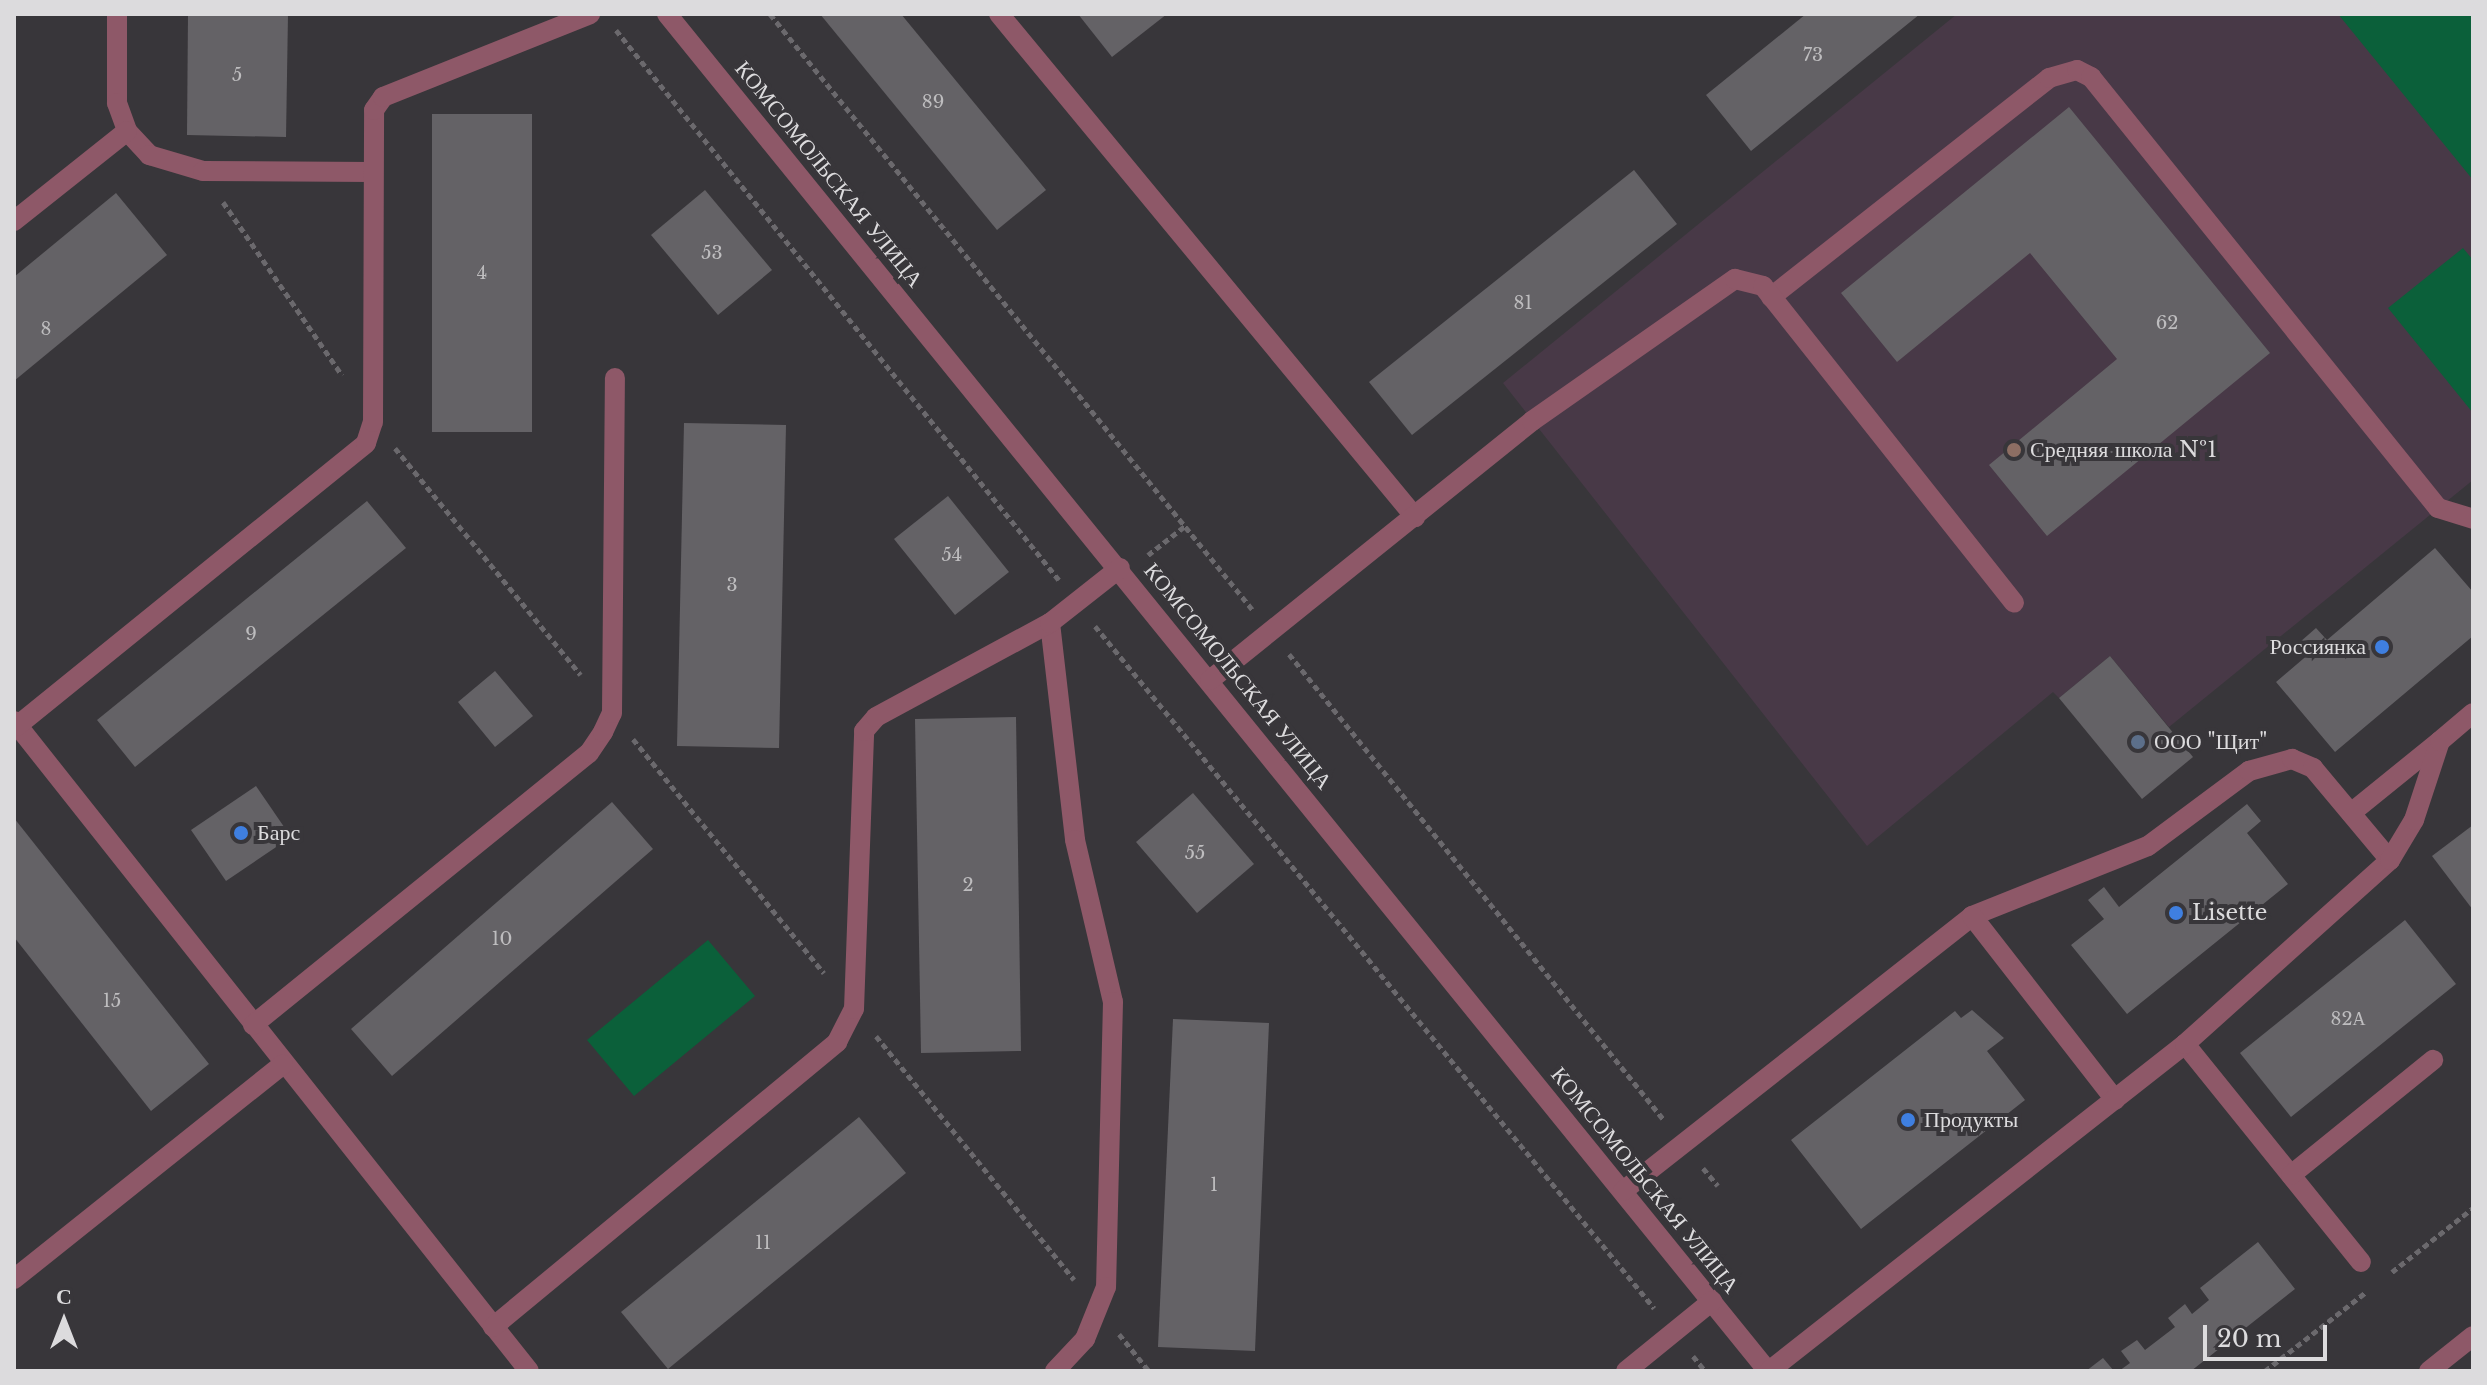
<!DOCTYPE html>
<meta charset="utf-8">
<style>
body{margin:0}
#map{position:relative;width:2487px;height:1385px;overflow:hidden;background:#38363a;font-family:"Libre Baskerville",serif}
div>[style]{position:absolute}
.education>*{inset:0;background:#483947}
.green>*{inset:0;background:#0b603a}
.building>*{inset:0;background:#646266}
.path>*{height:5px;margin-top:-2.5px;transform-origin:0;background:repeating-linear-gradient(90deg,#6b696d 0 6px,transparent 0 10px)}
.minor>*{height:20px;margin:-10px;padding:0 10px;transform-origin:10px;border-radius:10px;background:#8e5868}
.dots>*{width:22px;height:22px;translate:-50% -50%;box-sizing:border-box;border:4px solid #38363a;border-radius:50%}
span{translate:-50% -50%;white-space:nowrap;text-align:center;line-height:1.15;-webkit-text-stroke:8px #38363a;paint-order:stroke}
.number-label{font-size:18px;color:#bebdbf}
.number-label span{-webkit-text-stroke-width:0}
.street-label{font-size:22px;color:#dcdbdd}
.poi-label{font-size:22px;color:#dcdbdd}
.left{translate:0 -50%;text-align:left}
.right{translate:-100% -50%;text-align:right}
.frame{position:absolute;inset:0;border:16px solid #dcdbdd;pointer-events:none}
.north{position:absolute;left:24px;top:1281px;width:80px;height:80px;-webkit-text-stroke:6px #38363a;paint-order:stroke;rotate:0deg;font-size:22px;font-weight:700;line-height:32px;text-align:center;color:#dcdbdd}
.north::after{content:'';display:block;margin:auto;width:28px;height:36px;background:#dcdbdd;clip-path:polygon(50% 0,100% 100%,50% 72%,0 100%)}
.scale{position:absolute;left:2203px;top:1325px;width:124px;height:36px;box-sizing:border-box;border:4px solid #dcdbdd;border-top:0;padding-left:10px;font-size:24px;line-height:28px;white-space:nowrap;color:#dcdbdd;-webkit-text-stroke:6px #38363a;paint-order:stroke}
</style>
<div id="map">
<div class="education">
<div style="clip-path:polygon(1957px 14px,2473px 14px,2473px 480px,2169px 727px,2110px 656px,2059px 698px,2053px 692px,1867px 846px,1503px 383px)"></div>
</div>
<div class="green">
<div style="clip-path:polygon(2338px 14px,2473px 14px,2473px 180px)"></div>
<div style="clip-path:polygon(2463px 248px,2473px 260px,2473px 413px,2388px 308px)"></div>
<div style="clip-path:polygon(708px 940px,755px 996px,634px 1096px,587px 1040px)"></div>
</div>
<div class="building">
<div style="clip-path:polygon(188px 14px,288px 14px,286px 137px,187px 135px)"></div>
<div style="clip-path:polygon(820px 14px,901px 14px,1046px 190px,997px 230px)"></div>
<div style="clip-path:polygon(1078px 14px,1167px 14px,1112px 57px)"></div>
<div style="clip-path:polygon(1806px 14px,1920px 14px,1751px 151px,1706px 95px)"></div>
<div style="clip-path:polygon(2069px 107px,2270px 353px,2047px 536px,1989px 465px,2117px 359px,2030px 253px,1897px 362px,1841px 293px)"></div>
<div style="clip-path:polygon(432px 114px,532px 114px,532px 432px,432px 432px)"></div>
<div style="clip-path:polygon(1634px 170px,1677px 224px,1412px 435px,1369px 382px)"></div>
<div style="clip-path:polygon(705px 190px,772px 270px,718px 315px,651px 235px)"></div>
<div style="clip-path:polygon(116px 193px,167px 255px,14px 381px,14px 277px)"></div>
<div style="clip-path:polygon(684px 423px,786px 425px,779px 748px,677px 746px)"></div>
<div style="clip-path:polygon(948px 496px,1009px 572px,955px 615px,894px 539px)"></div>
<div style="clip-path:polygon(367px 501px,406px 548px,135px 767px,97px 720px)"></div>
<div style="clip-path:polygon(2435px 548px,2473px 592px,2473px 636px,2335px 752px,2276px 682px,2310px 653px,2300px 642px,2316px 628px,2327px 640px)"></div>
<div style="clip-path:polygon(2110px 656px,2193px 757px,2142px 799px,2059px 698px)"></div>
<div style="clip-path:polygon(495px 671px,533px 716px,495px 747px,458px 702px)"></div>
<div style="clip-path:polygon(1016px 717px,1021px 1051px,921px 1053px,915px 719px)"></div>
<div style="clip-path:polygon(256px 786px,291px 837px,226px 881px,191px 830px)"></div>
<div style="clip-path:polygon(1193px 793px,1254px 864px,1197px 913px,1136px 842px)"></div>
<div style="clip-path:polygon(612px 802px,653px 849px,392px 1076px,351px 1029px)"></div>
<div style="clip-path:polygon(2247px 804px,2261px 821px,2247px 833px,2288px 884px,2127px 1014px,2071px 945px,2104px 919px,2088px 900px,2104px 887px,2119px 907px)"></div>
<div style="clip-path:polygon(14px 818px,209px 1064px,151px 1111px,14px 937px)"></div>
<div style="clip-path:polygon(2473px 825px,2473px 910px,2432px 856px)"></div>
<div style="clip-path:polygon(2405px 920px,2456px 984px,2291px 1117px,2240px 1053px)"></div>
<div style="clip-path:polygon(1972px 1010px,2004px 1038px,1987px 1051px,2025px 1100px,1861px 1229px,1791px 1140px,1955px 1011px,1961px 1018px)"></div>
<div style="clip-path:polygon(1173px 1019px,1269px 1023px,1255px 1351px,1158px 1347px)"></div>
<div style="clip-path:polygon(859px 1117px,906px 1173px,668px 1369px,621px 1312px)"></div>
<div style="clip-path:polygon(2258px 1242px,2295px 1289px,2191px 1371px,2119px 1371px,2130px 1363px,2121px 1351px,2137px 1340px,2145px 1350px,2175px 1327px,2168px 1318px,2185px 1304px,2192px 1314px,2209px 1300px,2200px 1288px)"></div>
<div style="clip-path:polygon(2103px 1358px,2114px 1371px,2086px 1371px)"></div>
</div>
<div class="path">
<div style="left:770px;top:14px;width:766px;rotate:50.99deg"></div>
<div style="left:616px;top:30px;width:706px;rotate:51.15deg"></div>
<div style="left:223px;top:202px;width:210px;rotate:55.5deg"></div>
<div style="left:395px;top:448px;width:293px;rotate:50.7deg"></div>
<div style="left:1148px;top:555px;width:47px;rotate:-38.1deg"></div>
<div style="left:1095px;top:626px;width:882px;rotate:50.66deg"></div>
<div style="left:1289px;top:654px;width:598px;rotate:51.18deg"></div>
<div style="left:633px;top:739px;width:302px;rotate:50.8deg"></div>
<div style="left:876px;top:1036px;width:314px;rotate:50.9deg"></div>
<div style="left:1703px;top:1168px;width:23px;rotate:50deg"></div>
<div style="left:2392px;top:1272px;width:103px;rotate:-38.3deg"></div>
<div style="left:1119px;top:1334px;width:48px;rotate:51deg"></div>
<div style="left:1693px;top:1356px;width:19px;rotate:51deg"></div>
<div style="left:2265px;top:1371px;width:127px;rotate:-38deg"></div>
</div>
<div class="minor">
<div style="left:117px;top:14px;width:89px;rotate:90deg"></div>
<div style="left:117px;top:103px;width:30px;rotate:70deg"></div>
<div style="left:127px;top:131px;width:33px;rotate:47deg"></div>
<div style="left:149px;top:155px;width:56px;rotate:16.5deg"></div>
<div style="left:203px;top:171px;width:169px;rotate:0.3deg"></div>
<div style="left:667px;top:14px;width:1747px;rotate:50.95deg"></div>
<div style="left:999px;top:14px;width:653px;rotate:50.41deg"></div>
<div style="left:14px;top:221px;width:144px;rotate:-38.5deg"></div>
<div style="left:1771px;top:297px;width:354px;rotate:-38.2deg"></div>
<div style="left:2049px;top:78px;width:29px;rotate:-16deg"></div>
<div style="left:2077px;top:70px;width:16px;rotate:27deg"></div>
<div style="left:2091px;top:77px;width:553px;rotate:51.16deg"></div>
<div style="left:2438px;top:508px;width:37px;rotate:17deg"></div>
<div style="left:1050px;top:623px;width:218px;rotate:83.4deg"></div>
<div style="left:1075px;top:840px;width:166px;rotate:76.8deg"></div>
<div style="left:1113px;top:1002px;width:285px;rotate:91.4deg"></div>
<div style="left:1106px;top:1287px;width:56px;rotate:112deg"></div>
<div style="left:1085px;top:1339px;width:44px;rotate:133.2deg"></div>
<div style="left:1210px;top:680px;width:413px;rotate:-38.8deg"></div>
<div style="left:1532px;top:421px;width:248px;rotate:-35deg"></div>
<div style="left:1735px;top:279px;width:29px;rotate:14deg"></div>
<div style="left:1763px;top:286px;width:404px;rotate:51.6deg"></div>
<div style="left:14px;top:721px;width:829px;rotate:51.61deg"></div>
<div style="left:17px;top:726px;width:449px;rotate:-39deg"></div>
<div style="left:366px;top:443px;width:22px;rotate:-72deg"></div>
<div style="left:373px;top:422px;width:312px;rotate:-89.8deg"></div>
<div style="left:374px;top:110px;width:16px;rotate:-55deg"></div>
<div style="left:383px;top:97px;width:223px;rotate:-21.8deg"></div>
<div style="left:2351px;top:813px;width:114px;rotate:-39deg"></div>
<div style="left:1972px;top:916px;width:189px;rotate:-21.7deg"></div>
<div style="left:2148px;top:846px;width:126px;rotate:-36.6deg"></div>
<div style="left:2249px;top:771px;width:45px;rotate:-15.6deg"></div>
<div style="left:2292px;top:759px;width:23px;rotate:23deg"></div>
<div style="left:2313px;top:768px;width:120px;rotate:50.1deg"></div>
<div style="left:253px;top:1025px;width:432px;rotate:-39deg"></div>
<div style="left:589px;top:753px;width:25px;rotate:-56deg"></div>
<div style="left:603px;top:732px;width:21px;rotate:-65deg"></div>
<div style="left:612px;top:713px;width:335px;rotate:-89.5deg"></div>
<div style="left:2185px;top:1044px;width:280px;rotate:51.1deg"></div>
<div style="left:2291px;top:1175px;width:183px;rotate:-39deg"></div>
<div style="left:1623px;top:1191px;width:444px;rotate:-38.2deg"></div>
<div style="left:1972px;top:916px;width:233px;rotate:52.1deg"></div>
<div style="left:14px;top:1279px;width:344px;rotate:-38.6deg"></div>
<div style="left:493px;top:1327px;width:447px;rotate:-39.6deg"></div>
<div style="left:837px;top:1042px;width:37px;rotate:-63deg"></div>
<div style="left:854px;top:1009px;width:278px;rotate:-87.9deg"></div>
<div style="left:864px;top:731px;width:18px;rotate:-49deg"></div>
<div style="left:876px;top:717px;width:198px;rotate:-28.4deg"></div>
<div style="left:1050px;top:623px;width:89px;rotate:-38.2deg"></div>
<div style="left:1626px;top:1371px;width:111px;rotate:-39.1deg"></div>
<div style="left:1769px;top:1371px;width:529px;rotate:-38.17deg"></div>
<div style="left:2185px;top:1044px;width:275px;rotate:-41.9deg"></div>
<div style="left:2390px;top:860px;width:47px;rotate:-59deg"></div>
<div style="left:2414px;top:820px;width:83px;rotate:-71.8deg"></div>
<div style="left:2440px;top:741px;width:43px;rotate:-40.3deg"></div>
<div style="left:2429px;top:1371px;width:56px;rotate:-38.5deg"></div>
</div>
<div class="dots">
<div style="left:2014px;top:450px;background:#8d6e63"></div>
<div style="left:2382px;top:647px;background:#3f7fe0"></div>
<div style="left:2138px;top:742px;background:#5c6f8a"></div>
<div style="left:241px;top:833px;background:#3f7fe0"></div>
<div style="left:2176px;top:913px;background:#3f7fe0"></div>
<div style="left:1908px;top:1120px;background:#3f7fe0"></div>
</div>
<div class="number-label">
<span style="left:1813px;top:55px">73</span>
<span style="left:237px;top:75px">5</span>
<span style="left:933px;top:102px">89</span>
<span style="left:712px;top:253px">53</span>
<span style="left:482px;top:273px">4</span>
<span style="left:1523px;top:303px">81</span>
<span style="left:2167px;top:323px">62</span>
<span style="left:46px;top:329px">8</span>
<span style="left:952px;top:555px">54</span>
<span style="left:732px;top:585px">3</span>
<span style="left:251px;top:634px">9</span>
<span style="left:1195px;top:853px">55</span>
<span style="left:968px;top:885px">2</span>
<span style="left:502px;top:939px">10</span>
<span style="left:112px;top:1001px">15</span>
<span style="left:2348px;top:1019px">82А</span>
<span style="left:1214px;top:1185px">1</span>
<span style="left:763px;top:1243px">11</span>
</div>
<div class="street-label">
<span style="left:829px;top:174px;rotate:51deg">КОМСОМОЛЬСКАЯ УЛИЦА</span>
<span style="left:1238px;top:676px;rotate:51deg">КОМСОМОЛЬСКАЯ УЛИЦА</span>
<span style="left:1645px;top:1180px;rotate:51deg">КОМСОМОЛЬСКАЯ УЛИЦА</span>
</div>
<div class="poi-label">
<span class="left" style="left:2030px;top:450px">Средняя школа №1</span>
<span class="right" style="left:2366px;top:647px">Россиянка</span>
<span class="left" style="left:2154px;top:742px">ООО "Щит"</span>
<span class="left" style="left:257px;top:833px">Барс</span>
<span class="left" style="left:2192px;top:913px">Lisette</span>
<span class="left" style="left:1924px;top:1120px">Продукты</span>
</div>
<div class="frame"></div>
<div class="north">С</div>
<div class="scale">20 m</div>
</div>
